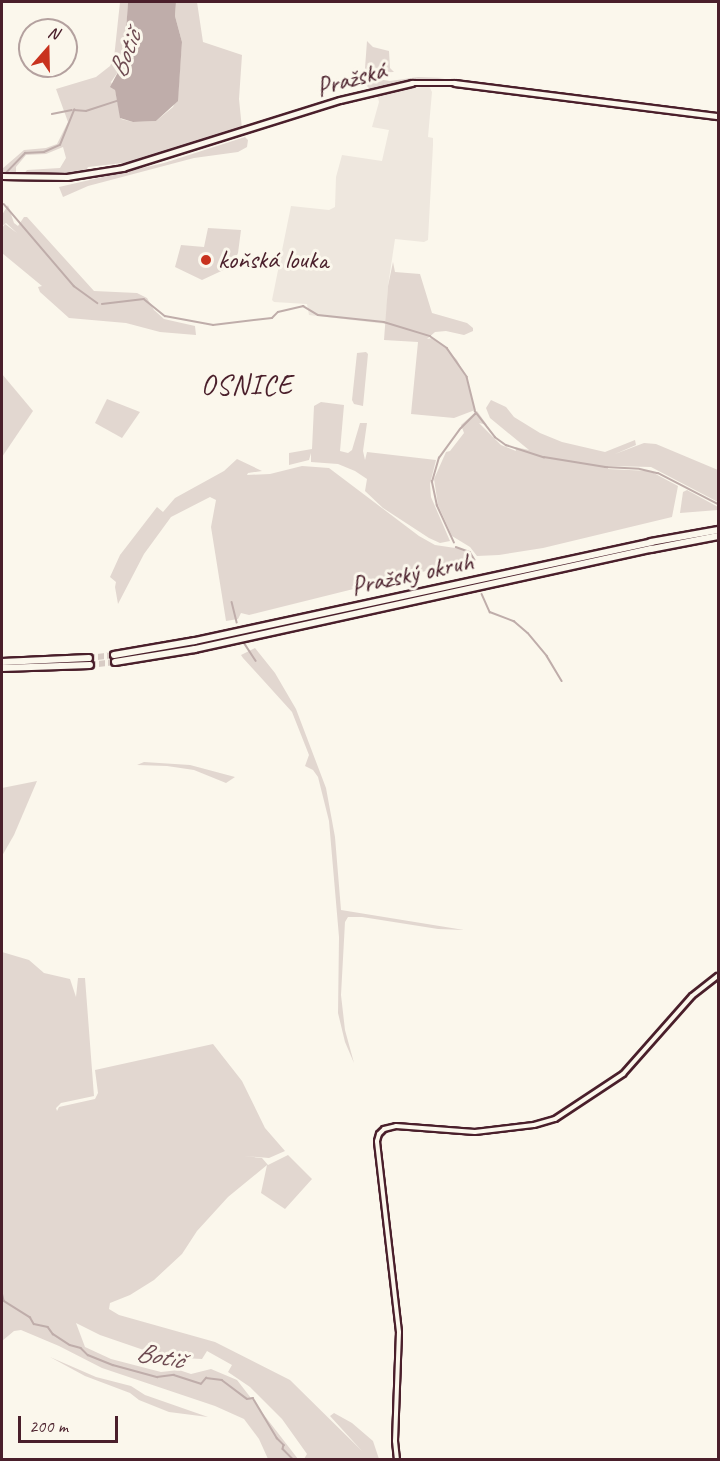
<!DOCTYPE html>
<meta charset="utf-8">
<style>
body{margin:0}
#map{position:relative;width:720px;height:1461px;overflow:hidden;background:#fbf7ec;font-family:Caveat,sans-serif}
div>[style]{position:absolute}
.built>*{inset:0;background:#eee7de}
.green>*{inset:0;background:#e2d7d0}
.water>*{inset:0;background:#bfadaa}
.stream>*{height:1.5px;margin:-0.75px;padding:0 0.75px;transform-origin:0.75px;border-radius:0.75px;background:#bfadaa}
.highway-tunnel>*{height:6px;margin-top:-3px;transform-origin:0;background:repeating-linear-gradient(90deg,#d8ccc5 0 6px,transparent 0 9px)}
.roads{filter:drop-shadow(2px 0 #4a1f2b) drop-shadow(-2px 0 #4a1f2b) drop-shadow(0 2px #4a1f2b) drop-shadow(0 -2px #4a1f2b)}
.minor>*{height:4px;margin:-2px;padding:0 2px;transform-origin:2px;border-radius:2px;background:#fbf7ec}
.major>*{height:4.5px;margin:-2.25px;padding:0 2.25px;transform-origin:2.25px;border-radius:2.25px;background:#fbf7ec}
.highway>*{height:6px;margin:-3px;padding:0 3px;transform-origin:3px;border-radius:3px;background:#fbf7ec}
.dots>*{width:16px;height:16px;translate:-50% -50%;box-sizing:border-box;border:3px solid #fbf7ec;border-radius:50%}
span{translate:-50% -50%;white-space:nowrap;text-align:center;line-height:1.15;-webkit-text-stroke:6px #fbf7ec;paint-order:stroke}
.street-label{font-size:26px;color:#4a1f2b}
.poi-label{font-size:26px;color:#4a1f2b}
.left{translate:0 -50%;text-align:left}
.water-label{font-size:27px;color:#6d4a51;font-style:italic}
.quarter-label{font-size:28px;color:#4a1f2b;letter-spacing:1.5px}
.frame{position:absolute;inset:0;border:3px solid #4a1f2b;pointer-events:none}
.north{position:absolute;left:18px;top:18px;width:60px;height:60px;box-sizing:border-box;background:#fbf7ec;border:2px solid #b4a19f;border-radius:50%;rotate:20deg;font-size:16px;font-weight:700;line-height:24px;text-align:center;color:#4a1f2b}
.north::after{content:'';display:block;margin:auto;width:21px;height:27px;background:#c8321e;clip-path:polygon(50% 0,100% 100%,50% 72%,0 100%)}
.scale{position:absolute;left:18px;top:1416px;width:100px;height:27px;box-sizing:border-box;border:3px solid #4a1f2b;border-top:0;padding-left:8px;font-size:18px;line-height:21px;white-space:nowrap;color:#4a1f2b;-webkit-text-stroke:4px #fbf7ec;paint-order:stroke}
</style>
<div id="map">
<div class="built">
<div style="clip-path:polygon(429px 86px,432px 92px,428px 137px,433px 138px,433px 145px,428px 240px,424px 242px,395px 239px,388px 286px,386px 324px,309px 315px,307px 304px,274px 302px,272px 300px,291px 206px,329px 210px,335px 207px,336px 177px,342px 155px,382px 161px,389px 130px,372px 127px,379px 102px,377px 93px)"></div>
</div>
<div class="green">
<div style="clip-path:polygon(120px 2px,128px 2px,125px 52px,122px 66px,111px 82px,115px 90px,121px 119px,133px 122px,156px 121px,173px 107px,178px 95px,182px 42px,175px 16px,176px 2px,197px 2px,203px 42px,242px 55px,239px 99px,242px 129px,140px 161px,88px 167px,84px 174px,22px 176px,27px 170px,60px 168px,66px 158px,63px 147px,46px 154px,26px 155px,16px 167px,16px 175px,2px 174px,2px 169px,24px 150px,46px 148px,57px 144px,68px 122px,56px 89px,96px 77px,110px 66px,114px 58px)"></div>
<div style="clip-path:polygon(367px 41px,373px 47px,389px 51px,390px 68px,394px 72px,368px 73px,365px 68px)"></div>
<div style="clip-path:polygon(418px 77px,445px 78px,370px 89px,364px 83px,371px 78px,390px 81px)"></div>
<div style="clip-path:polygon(245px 137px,248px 140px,247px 147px,238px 152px,194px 158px,88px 186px,63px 197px,59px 187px,164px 163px)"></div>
<div style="clip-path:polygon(8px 205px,14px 223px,18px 226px,24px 217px,27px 217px,94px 291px,137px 293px,147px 298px,154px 310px,164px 319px,195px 326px,196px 335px,160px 332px,126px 323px,69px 318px,40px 292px,38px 287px,42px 286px,2px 253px,2px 228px,5px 224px,17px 233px,6px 223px,2px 226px,2px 215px)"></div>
<div style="clip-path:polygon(208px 228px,241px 230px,238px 253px,232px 266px,202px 280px,175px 267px,181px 245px,204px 247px)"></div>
<div style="clip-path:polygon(393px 262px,395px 272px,420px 274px,432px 313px,467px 323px,473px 328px,473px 331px,464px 335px,446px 331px,435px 332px,427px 339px,432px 338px,443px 345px,457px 360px,466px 377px,475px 410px,454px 418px,411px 414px,418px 342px,384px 340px,388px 286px)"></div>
<div style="clip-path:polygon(366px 352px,368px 354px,363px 406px,354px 404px,352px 400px,357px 353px)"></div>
<div style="clip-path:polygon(2px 374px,33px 411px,2px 457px)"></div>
<div style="clip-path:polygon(107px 399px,140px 412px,122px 438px,95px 423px)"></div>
<div style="clip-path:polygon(491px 400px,506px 407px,514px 417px,540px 433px,562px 442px,605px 452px,635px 440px,636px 445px,615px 454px,644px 443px,656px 444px,718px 470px,718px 502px,651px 467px,608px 466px,608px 469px,650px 471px,678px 486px,672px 517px,543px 548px,499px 555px,477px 556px,470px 547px,452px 536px,438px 505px,434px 479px,446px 452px,450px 451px,464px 433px,461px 425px,477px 411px,487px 425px,479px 423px,501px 445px,516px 451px,515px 447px,529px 450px,490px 418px,486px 408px)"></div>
<div style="clip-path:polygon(321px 402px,344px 405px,340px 451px,348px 453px,352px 450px,360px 423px,367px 423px,363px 451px,365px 460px,367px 452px,436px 460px,430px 484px,431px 497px,450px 541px,440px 543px,429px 538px,383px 508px,365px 491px,367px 479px,355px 471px,338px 464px,311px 462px,311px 453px,309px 460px,289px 465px,289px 453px,312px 449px,314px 406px)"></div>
<div style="clip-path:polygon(237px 459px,262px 471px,248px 473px,247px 475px,270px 474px,302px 466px,329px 468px,419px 536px,435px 545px,462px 549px,467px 551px,471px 557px,466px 561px,249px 615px,241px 613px,238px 619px,226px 621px,211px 527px,216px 500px,210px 497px,171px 517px,144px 554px,118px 604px,115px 587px,116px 582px,110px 577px,120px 555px,157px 507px,163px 512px,175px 498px,224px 471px)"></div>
<div style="clip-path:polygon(687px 490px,718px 507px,718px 510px,680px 513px,683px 492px)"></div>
<div style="clip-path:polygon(255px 648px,275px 673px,296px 709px,326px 788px,335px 837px,341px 910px,464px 930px,438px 929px,362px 917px,348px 917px,345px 922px,341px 995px,345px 1030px,354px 1063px,345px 1042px,338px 1013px,339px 937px,329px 821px,318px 777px,313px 770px,305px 766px,309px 755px,292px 712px,243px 658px,241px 655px)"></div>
<div style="clip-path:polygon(144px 762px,190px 765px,235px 777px,226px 783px,194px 770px,167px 766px,137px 765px)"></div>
<div style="clip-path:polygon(37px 781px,14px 835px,2px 856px,2px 788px)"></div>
<div style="clip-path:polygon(2px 952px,29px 960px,44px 973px,70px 979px,76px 997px,78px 978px,85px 978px,94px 1096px,61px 1103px,56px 1108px,57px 1111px,59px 1107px,95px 1099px,98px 1093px,95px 1070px,213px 1044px,242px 1081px,265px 1128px,285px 1151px,269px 1158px,243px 1156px,262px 1158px,268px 1165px,288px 1155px,312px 1179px,285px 1209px,261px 1193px,267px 1165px,228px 1197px,197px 1231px,182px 1254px,154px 1280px,130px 1295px,110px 1303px,109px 1309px,119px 1315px,215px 1342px,290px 1380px,362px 1451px,330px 1416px,334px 1413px,352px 1423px,373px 1441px,379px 1459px,304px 1459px,307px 1454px,282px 1419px,250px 1387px,228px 1372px,232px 1365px,207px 1351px,202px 1359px,164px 1357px,100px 1335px,76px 1323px,85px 1347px,111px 1359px,161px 1372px,179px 1370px,191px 1374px,211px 1369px,237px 1380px,298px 1459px,268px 1459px,259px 1439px,244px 1419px,215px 1406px,102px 1368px,59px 1346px,21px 1330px,14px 1331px,2px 1341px)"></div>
<div style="clip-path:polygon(50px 1357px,96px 1377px,131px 1386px,145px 1395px,208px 1417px,169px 1412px,139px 1400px,130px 1393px,85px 1376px)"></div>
</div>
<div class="water">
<div style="clip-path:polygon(128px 2px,176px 2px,175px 16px,182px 42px,178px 101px,156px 121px,133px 122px,120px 118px,115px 90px,110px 87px,124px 61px)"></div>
</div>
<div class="stream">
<div style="left:52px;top:114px;width:20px;rotate:-11deg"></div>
<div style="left:5px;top:174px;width:29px;rotate:-46deg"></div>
<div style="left:25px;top:153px;width:19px;rotate:-3deg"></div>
<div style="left:44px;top:152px;width:17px;rotate:-24deg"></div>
<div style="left:60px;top:145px;width:38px;rotate:-68deg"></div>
<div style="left:74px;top:110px;width:12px;rotate:5deg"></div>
<div style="left:86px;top:111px;width:33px;rotate:-18deg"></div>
<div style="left:4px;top:204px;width:108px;rotate:49.5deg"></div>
<div style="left:74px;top:286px;width:29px;rotate:36deg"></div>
<div style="left:102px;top:304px;width:42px;rotate:-6.8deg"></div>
<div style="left:144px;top:299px;width:27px;rotate:39deg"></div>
<div style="left:165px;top:316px;width:49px;rotate:10.6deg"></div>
<div style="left:213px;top:325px;width:59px;rotate:-6.8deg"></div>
<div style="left:272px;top:318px;width:8px;rotate:-45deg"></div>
<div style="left:278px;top:312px;width:26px;rotate:-13deg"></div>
<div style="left:303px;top:306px;width:17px;rotate:31deg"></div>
<div style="left:318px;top:315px;width:66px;rotate:6.1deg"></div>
<div style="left:384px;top:322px;width:48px;rotate:16.9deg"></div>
<div style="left:430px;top:336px;width:21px;rotate:35deg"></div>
<div style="left:447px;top:348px;width:35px;rotate:55deg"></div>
<div style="left:467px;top:377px;width:34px;rotate:76deg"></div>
<div style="left:475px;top:411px;width:33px;rotate:52deg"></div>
<div style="left:495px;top:437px;width:14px;rotate:36deg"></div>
<div style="left:506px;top:445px;width:40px;rotate:18deg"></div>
<div style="left:544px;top:457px;width:62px;rotate:9.3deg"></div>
<div style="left:605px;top:467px;width:34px;rotate:3deg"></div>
<div style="left:461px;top:428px;width:20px;rotate:-45deg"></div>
<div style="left:640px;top:469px;width:18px;rotate:13deg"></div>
<div style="left:658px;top:473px;width:68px;rotate:27.3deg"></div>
<div style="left:454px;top:543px;width:41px;rotate:-114.7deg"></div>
<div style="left:437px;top:506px;width:25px;rotate:-102deg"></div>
<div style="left:432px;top:482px;width:25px;rotate:-74deg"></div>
<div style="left:439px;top:458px;width:36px;rotate:-54deg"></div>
<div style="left:456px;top:547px;width:15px;rotate:20deg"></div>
<div style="left:470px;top:552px;width:9px;rotate:58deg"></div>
<div style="left:482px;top:594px;width:20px;rotate:66deg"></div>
<div style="left:490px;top:612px;width:26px;rotate:21deg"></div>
<div style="left:514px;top:621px;width:18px;rotate:41deg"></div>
<div style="left:528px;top:633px;width:30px;rotate:50deg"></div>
<div style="left:547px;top:656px;width:29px;rotate:59deg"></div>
<div style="left:232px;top:602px;width:21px;rotate:76deg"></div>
<div style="left:245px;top:644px;width:20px;rotate:57deg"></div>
<div style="left:2px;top:1292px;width:9px;rotate:77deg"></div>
<div style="left:4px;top:1301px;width:31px;rotate:32deg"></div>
<div style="left:30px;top:1317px;width:8px;rotate:60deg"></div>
<div style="left:34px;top:1324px;width:14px;rotate:12deg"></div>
<div style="left:48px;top:1327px;width:9px;rotate:54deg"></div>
<div style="left:53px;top:1334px;width:20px;rotate:33deg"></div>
<div style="left:70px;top:1345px;width:11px;rotate:15deg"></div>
<div style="left:81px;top:1348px;width:10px;rotate:45deg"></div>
<div style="left:88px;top:1355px;width:27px;rotate:22deg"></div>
<div style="left:113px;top:1365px;width:46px;rotate:15.3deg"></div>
<div style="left:157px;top:1377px;width:17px;rotate:-7deg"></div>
<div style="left:174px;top:1375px;width:28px;rotate:18deg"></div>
<div style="left:201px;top:1384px;width:8px;rotate:-50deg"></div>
<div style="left:206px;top:1378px;width:16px;rotate:7deg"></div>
<div style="left:222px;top:1380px;width:31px;rotate:37deg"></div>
<div style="left:247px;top:1399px;width:6px;rotate:-9deg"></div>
<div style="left:253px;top:1398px;width:47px;rotate:59deg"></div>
<div style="left:277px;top:1438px;width:10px;rotate:45deg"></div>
<div style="left:284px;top:1445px;width:4px;rotate:104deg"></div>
<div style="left:283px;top:1449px;width:16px;rotate:45deg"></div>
</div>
<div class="highway-tunnel">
<div style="left:89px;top:658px;width:25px;rotate:-7deg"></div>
<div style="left:90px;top:665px;width:25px;rotate:-7deg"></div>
</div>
<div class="roads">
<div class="minor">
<div style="left:397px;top:1460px;width:19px;rotate:-96deg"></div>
<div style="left:395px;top:1441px;width:109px;rotate:-87.9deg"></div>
<div style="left:399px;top:1332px;width:192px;rotate:-96.6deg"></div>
<div style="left:377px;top:1141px;width:7px;rotate:-74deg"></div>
<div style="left:379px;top:1134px;width:7px;rotate:-45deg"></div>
<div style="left:384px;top:1129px;width:12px;rotate:-14deg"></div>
<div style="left:396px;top:1126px;width:79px;rotate:4.3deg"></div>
<div style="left:475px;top:1132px;width:59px;rotate:-6.8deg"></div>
<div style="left:534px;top:1125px;width:22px;rotate:-16deg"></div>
<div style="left:555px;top:1119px;width:82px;rotate:-33.5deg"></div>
<div style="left:623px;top:1074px;width:104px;rotate:-48.5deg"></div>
<div style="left:692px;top:996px;width:33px;rotate:-38deg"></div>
</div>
<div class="major">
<div style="left:2px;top:176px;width:65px;rotate:0.9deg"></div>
<div style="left:67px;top:177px;width:57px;rotate:-9.1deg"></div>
<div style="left:123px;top:168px;width:227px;rotate:-17.4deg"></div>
<div style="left:340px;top:100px;width:74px;rotate:-13.3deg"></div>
<div style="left:412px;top:83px;width:43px"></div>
<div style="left:455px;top:83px;width:265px;rotate:7.2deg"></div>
</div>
<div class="highway">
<div style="left:114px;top:655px;width:82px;rotate:-9.8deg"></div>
<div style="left:195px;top:641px;width:467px;rotate:-12.2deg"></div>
<div style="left:651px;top:542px;width:68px;rotate:-10.2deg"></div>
<div style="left:2px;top:662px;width:87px;rotate:-2.6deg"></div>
<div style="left:115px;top:662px;width:81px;rotate:-9.2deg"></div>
<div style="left:195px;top:649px;width:467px;rotate:-12.4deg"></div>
<div style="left:651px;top:549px;width:68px;rotate:-11deg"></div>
<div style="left:2px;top:668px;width:88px;rotate:-2deg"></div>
</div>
</div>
<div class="dots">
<div style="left:206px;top:260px;background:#c8321e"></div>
</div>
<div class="street-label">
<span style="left:351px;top:79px;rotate:-15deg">Pražská</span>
<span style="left:412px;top:574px;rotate:-12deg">Pražský okruh</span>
</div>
<div class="poi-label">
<span class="left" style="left:218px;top:260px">koňská louka</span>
</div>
<div class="water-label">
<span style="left:125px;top:54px;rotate:-68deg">Botič</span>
<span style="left:160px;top:1356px;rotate:11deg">Botič</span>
</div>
<div class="quarter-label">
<span style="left:247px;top:385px">OSNICE</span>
</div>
<div class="frame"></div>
<div class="north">N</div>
<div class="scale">200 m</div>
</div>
